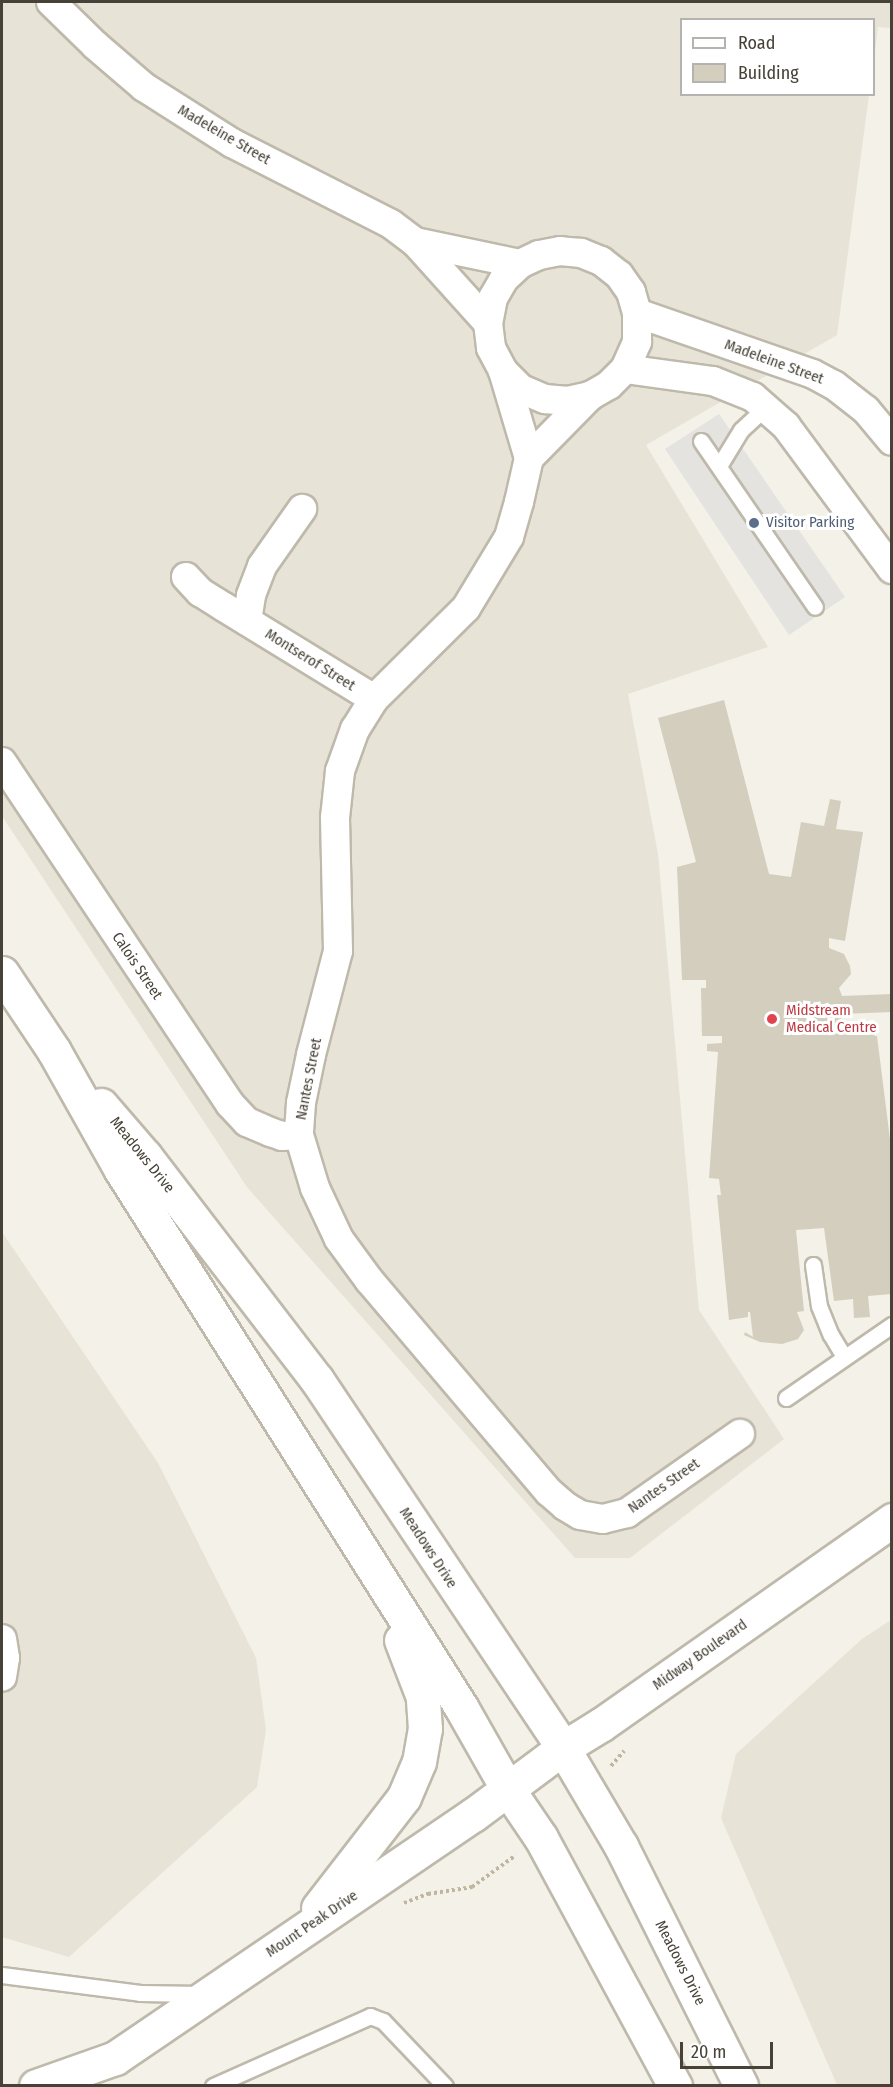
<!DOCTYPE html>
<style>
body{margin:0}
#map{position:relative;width:893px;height:2087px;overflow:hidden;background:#f3f1e8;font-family:"Fira Sans Condensed",sans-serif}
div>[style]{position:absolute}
.residential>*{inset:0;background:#e7e3d6}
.parking>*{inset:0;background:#e4e3e0}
.building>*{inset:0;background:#d4cebe}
.path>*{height:4px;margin-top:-2px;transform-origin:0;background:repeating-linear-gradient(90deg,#bfb79d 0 3px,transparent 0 6px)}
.roads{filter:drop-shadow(2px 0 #beb9ab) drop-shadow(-2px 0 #beb9ab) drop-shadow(0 2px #beb9ab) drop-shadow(0 -2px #beb9ab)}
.service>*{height:15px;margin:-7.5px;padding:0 7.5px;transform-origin:7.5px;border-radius:7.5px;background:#fff}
.minor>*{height:28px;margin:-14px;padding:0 14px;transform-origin:14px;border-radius:14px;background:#fff}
.tertiary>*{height:33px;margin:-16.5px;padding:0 16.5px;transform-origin:16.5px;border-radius:16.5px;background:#fff}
.dots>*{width:16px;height:16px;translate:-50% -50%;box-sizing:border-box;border:3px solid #fff;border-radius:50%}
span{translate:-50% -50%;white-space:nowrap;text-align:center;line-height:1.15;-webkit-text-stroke:6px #fff;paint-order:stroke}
.street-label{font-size:15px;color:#464237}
.service-label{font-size:15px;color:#4e5e75}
.left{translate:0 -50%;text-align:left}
.health-label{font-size:15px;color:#be3a42}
.frame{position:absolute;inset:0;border:3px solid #464237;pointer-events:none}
.legend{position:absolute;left:680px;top:18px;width:195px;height:78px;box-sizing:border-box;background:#fff;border:2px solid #b5b3af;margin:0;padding:8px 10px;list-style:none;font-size:18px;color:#464237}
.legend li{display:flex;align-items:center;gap:12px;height:30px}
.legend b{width:30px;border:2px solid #b5b3af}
.scale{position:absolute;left:680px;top:2042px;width:93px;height:27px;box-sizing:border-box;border:3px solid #464237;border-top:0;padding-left:8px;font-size:18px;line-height:21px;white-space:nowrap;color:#464237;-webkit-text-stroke:4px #fff;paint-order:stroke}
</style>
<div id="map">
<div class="residential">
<div style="clip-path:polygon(2px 2px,891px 2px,891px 28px,878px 27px,874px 59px,874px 20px,682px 20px,682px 94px,869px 95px,837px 335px,646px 445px,768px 647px,628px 694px,658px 854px,699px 1310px,784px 1439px,630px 1558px,575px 1558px,247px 1187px,2px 816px)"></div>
<div style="clip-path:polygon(2px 1232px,158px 1463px,256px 1658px,266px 1730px,257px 1787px,69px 1957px,2px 1937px)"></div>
<div style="clip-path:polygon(891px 1620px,891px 2085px,837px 2085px,721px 1818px,736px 1754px,862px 1639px)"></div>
</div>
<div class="parking">
<div style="clip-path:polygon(719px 414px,845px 597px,789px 635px,665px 449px)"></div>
</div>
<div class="building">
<div style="clip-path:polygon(724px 700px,769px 874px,791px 877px,801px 822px,824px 826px,830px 799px,841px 801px,836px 829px,863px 832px,845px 941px,829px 938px,829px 948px,844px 954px,850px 966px,851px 974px,839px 988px,842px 996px,892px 994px,892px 1012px,841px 1014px,843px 1032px,848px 1032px,848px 1027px,873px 1024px,875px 1036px,877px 1036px,892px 1155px,892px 1294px,868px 1296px,870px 1317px,854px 1318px,853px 1299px,834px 1301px,824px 1228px,796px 1230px,804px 1311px,797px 1312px,804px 1330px,798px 1339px,782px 1344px,760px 1342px,744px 1335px,745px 1332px,753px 1337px,750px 1312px,748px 1312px,748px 1317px,729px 1320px,717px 1195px,721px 1195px,719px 1179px,709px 1178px,718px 1052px,707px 1051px,707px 1044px,722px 1043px,722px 1036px,702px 1036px,701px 988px,706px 988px,706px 980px,682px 980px,677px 867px,696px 862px,658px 718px)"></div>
</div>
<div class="path">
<div style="left:611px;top:1766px;width:20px;rotate:-49deg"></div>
<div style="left:404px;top:1903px;width:26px;rotate:-21deg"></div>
<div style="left:428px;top:1894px;width:45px;rotate:-9deg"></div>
<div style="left:472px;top:1887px;width:54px;rotate:-36deg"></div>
</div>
<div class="roads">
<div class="service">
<div style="left:701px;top:441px;width:201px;rotate:55.5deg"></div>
<div style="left:719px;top:466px;width:42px;rotate:-58.6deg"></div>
<div style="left:741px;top:430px;width:33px;rotate:-43deg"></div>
<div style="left:813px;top:1265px;width:41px;rotate:81.7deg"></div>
<div style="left:819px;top:1306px;width:31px;rotate:68deg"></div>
<div style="left:831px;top:1335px;width:26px;rotate:59deg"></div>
<div style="left:786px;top:1398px;width:129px;rotate:-34.6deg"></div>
<div style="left:2px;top:1975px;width:139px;rotate:7.4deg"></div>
<div style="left:140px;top:1993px;width:61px;rotate:0.9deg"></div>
<div style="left:213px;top:2086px;width:172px;rotate:-24deg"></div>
<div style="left:370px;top:2016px;width:14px;rotate:21deg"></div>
<div style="left:383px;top:2021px;width:90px;rotate:46.4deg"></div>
</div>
<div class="minor">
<div style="left:51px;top:2px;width:62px;rotate:44.3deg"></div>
<div style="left:95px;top:45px;width:65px;rotate:40.6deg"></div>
<div style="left:144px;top:87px;width:104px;rotate:32.5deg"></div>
<div style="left:232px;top:143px;width:178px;rotate:27deg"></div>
<div style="left:391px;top:224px;width:30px;rotate:37deg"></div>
<div style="left:415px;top:242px;width:109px;rotate:48deg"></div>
<div style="left:415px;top:242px;width:107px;rotate:11.8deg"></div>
<div style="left:637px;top:313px;width:186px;rotate:19.1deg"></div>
<div style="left:813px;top:374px;width:24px;rotate:28deg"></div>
<div style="left:834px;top:385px;width:41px;rotate:38deg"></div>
<div style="left:866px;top:410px;width:40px;rotate:50deg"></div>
<div style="left:625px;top:369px;width:89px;rotate:7.8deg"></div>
<div style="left:713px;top:381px;width:43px;rotate:21.8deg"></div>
<div style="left:753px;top:397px;width:44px;rotate:41.3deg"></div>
<div style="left:786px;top:426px;width:178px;rotate:53.5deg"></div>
<div style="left:503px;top:371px;width:25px;rotate:45deg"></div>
<div style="left:521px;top:389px;width:26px;rotate:23deg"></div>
<div style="left:545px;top:399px;width:23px;rotate:5deg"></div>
<div style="left:568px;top:401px;width:23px;rotate:-13deg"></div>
<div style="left:590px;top:396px;width:22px;rotate:-30deg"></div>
<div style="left:609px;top:385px;width:23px;rotate:-45deg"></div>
<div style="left:625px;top:369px;width:30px;rotate:-66deg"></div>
<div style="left:637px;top:342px;width:29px;rotate:-90deg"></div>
<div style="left:637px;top:313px;width:22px;rotate:-106deg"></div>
<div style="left:631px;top:292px;width:21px;rotate:-125deg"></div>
<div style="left:619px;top:275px;width:23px;rotate:-142deg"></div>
<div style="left:601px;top:261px;width:22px;rotate:-158deg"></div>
<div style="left:581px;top:253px;width:21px;rotate:-175deg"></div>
<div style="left:560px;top:251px;width:21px;rotate:169deg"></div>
<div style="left:539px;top:255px;width:21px;rotate:155deg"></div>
<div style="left:520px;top:264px;width:22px;rotate:137deg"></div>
<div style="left:504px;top:279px;width:22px;rotate:120deg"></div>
<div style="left:493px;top:298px;width:25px;rotate:101deg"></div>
<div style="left:488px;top:323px;width:25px;rotate:83deg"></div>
<div style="left:491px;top:348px;width:26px;rotate:62deg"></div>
<div style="left:503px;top:371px;width:91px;rotate:73.4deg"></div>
<div style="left:529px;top:458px;width:45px;rotate:102.8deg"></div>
<div style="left:519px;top:502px;width:36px;rotate:106deg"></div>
<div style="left:509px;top:537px;width:83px;rotate:121.2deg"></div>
<div style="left:466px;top:608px;width:129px;rotate:135.3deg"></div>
<div style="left:374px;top:699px;width:36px;rotate:122deg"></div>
<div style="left:355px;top:729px;width:45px;rotate:109.7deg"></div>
<div style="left:340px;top:771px;width:47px;rotate:96.1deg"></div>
<div style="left:335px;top:818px;width:133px;rotate:88.7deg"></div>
<div style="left:338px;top:951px;width:107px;rotate:104.6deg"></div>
<div style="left:311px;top:1055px;width:49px;rotate:101.8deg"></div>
<div style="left:301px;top:1103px;width:32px;rotate:94deg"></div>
<div style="left:299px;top:1135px;width:55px;rotate:73.2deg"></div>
<div style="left:315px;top:1188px;width:56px;rotate:64.8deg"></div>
<div style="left:339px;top:1239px;width:51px;rotate:53.8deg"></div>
<div style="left:369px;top:1280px;width:278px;rotate:49.7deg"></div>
<div style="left:549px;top:1492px;width:21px;rotate:41deg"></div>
<div style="left:565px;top:1506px;width:17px;rotate:31deg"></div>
<div style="left:580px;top:1515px;width:23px;rotate:10deg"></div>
<div style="left:603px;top:1519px;width:25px;rotate:-14deg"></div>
<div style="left:627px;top:1513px;width:138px;rotate:-35deg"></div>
<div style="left:529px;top:458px;width:87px;rotate:-45.5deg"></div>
<div style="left:186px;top:577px;width:21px;rotate:47deg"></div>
<div style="left:200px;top:592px;width:28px;rotate:32deg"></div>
<div style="left:224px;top:607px;width:176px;rotate:31.5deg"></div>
<div style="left:247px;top:621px;width:26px;rotate:-81deg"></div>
<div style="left:251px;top:595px;width:31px;rotate:-69deg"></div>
<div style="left:262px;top:566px;width:70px;rotate:-54.9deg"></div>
<div style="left:2px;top:762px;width:411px;rotate:56.3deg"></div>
<div style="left:230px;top:1104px;width:25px;rotate:47deg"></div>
<div style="left:247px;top:1122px;width:25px;rotate:23deg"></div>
<div style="left:270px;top:1132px;width:13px;rotate:18deg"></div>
<div style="left:282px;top:1136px;width:17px;rotate:-3deg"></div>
<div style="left:2px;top:1639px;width:19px;rotate:81deg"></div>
<div style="left:5px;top:1658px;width:19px;rotate:99deg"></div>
</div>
<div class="tertiary">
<div style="left:2px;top:973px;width:94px;rotate:56.3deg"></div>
<div style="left:54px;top:1051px;width:137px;rotate:60.6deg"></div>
<div style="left:121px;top:1170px;width:636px;rotate:57.66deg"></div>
<div style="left:461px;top:1707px;width:93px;rotate:60.4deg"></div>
<div style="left:507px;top:1788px;width:60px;rotate:55.8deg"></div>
<div style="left:541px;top:1838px;width:282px;rotate:61.6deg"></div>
<div style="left:101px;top:1105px;width:67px;rotate:49.2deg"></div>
<div style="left:145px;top:1156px;width:282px;rotate:52.5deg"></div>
<div style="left:317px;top:1380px;width:443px;rotate:56.2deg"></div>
<div style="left:563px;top:1748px;width:114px;rotate:59.4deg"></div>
<div style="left:621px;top:1846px;width:268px;rotate:63.4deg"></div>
<div style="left:318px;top:1908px;width:140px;rotate:-52.2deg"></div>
<div style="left:404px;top:1797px;width:38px;rotate:-67deg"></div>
<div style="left:419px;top:1762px;width:34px;rotate:-80deg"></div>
<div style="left:425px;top:1729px;width:32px;rotate:-94deg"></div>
<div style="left:423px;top:1697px;width:61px;rotate:-111.1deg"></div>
<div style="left:36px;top:2086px;width:84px;rotate:-19.5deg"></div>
<div style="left:115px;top:2058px;width:433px;rotate:-34.2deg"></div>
<div style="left:473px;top:1815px;width:112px;rotate:-36.7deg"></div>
<div style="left:563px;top:1748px;width:46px;rotate:-31.6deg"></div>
<div style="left:602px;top:1724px;width:355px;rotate:-35.1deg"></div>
</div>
</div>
<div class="dots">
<div style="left:754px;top:523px;background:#5c6f8a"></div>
<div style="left:772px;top:1019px;background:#e0444e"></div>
</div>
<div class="street-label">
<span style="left:224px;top:135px;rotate:30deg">Madeleine Street</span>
<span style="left:774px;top:362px;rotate:20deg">Madeleine Street</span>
<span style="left:310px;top:660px;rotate:32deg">Montserof Street</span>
<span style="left:137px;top:966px;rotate:56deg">Calois Street</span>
<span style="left:309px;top:1079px;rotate:-79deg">Nantes Street</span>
<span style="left:142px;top:1155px;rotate:51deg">Meadows Drive</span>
<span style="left:664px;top:1486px;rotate:-35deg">Nantes Street</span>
<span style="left:428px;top:1548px;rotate:57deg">Meadows Drive</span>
<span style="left:700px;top:1655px;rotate:-35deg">Midway Boulevard</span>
<span style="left:312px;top:1924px;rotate:-34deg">Mount Peak Drive</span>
<span style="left:680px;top:1963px;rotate:63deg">Meadows Drive</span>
</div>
<div class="service-label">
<span class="left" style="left:766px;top:523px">Visitor Parking</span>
</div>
<div class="health-label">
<span class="left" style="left:786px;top:1019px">Midstream<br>Medical Centre</span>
</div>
<div class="frame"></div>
<ul class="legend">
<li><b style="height:8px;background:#fff"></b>Road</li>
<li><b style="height:16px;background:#d4cebe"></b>Building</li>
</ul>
<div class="scale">20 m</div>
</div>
